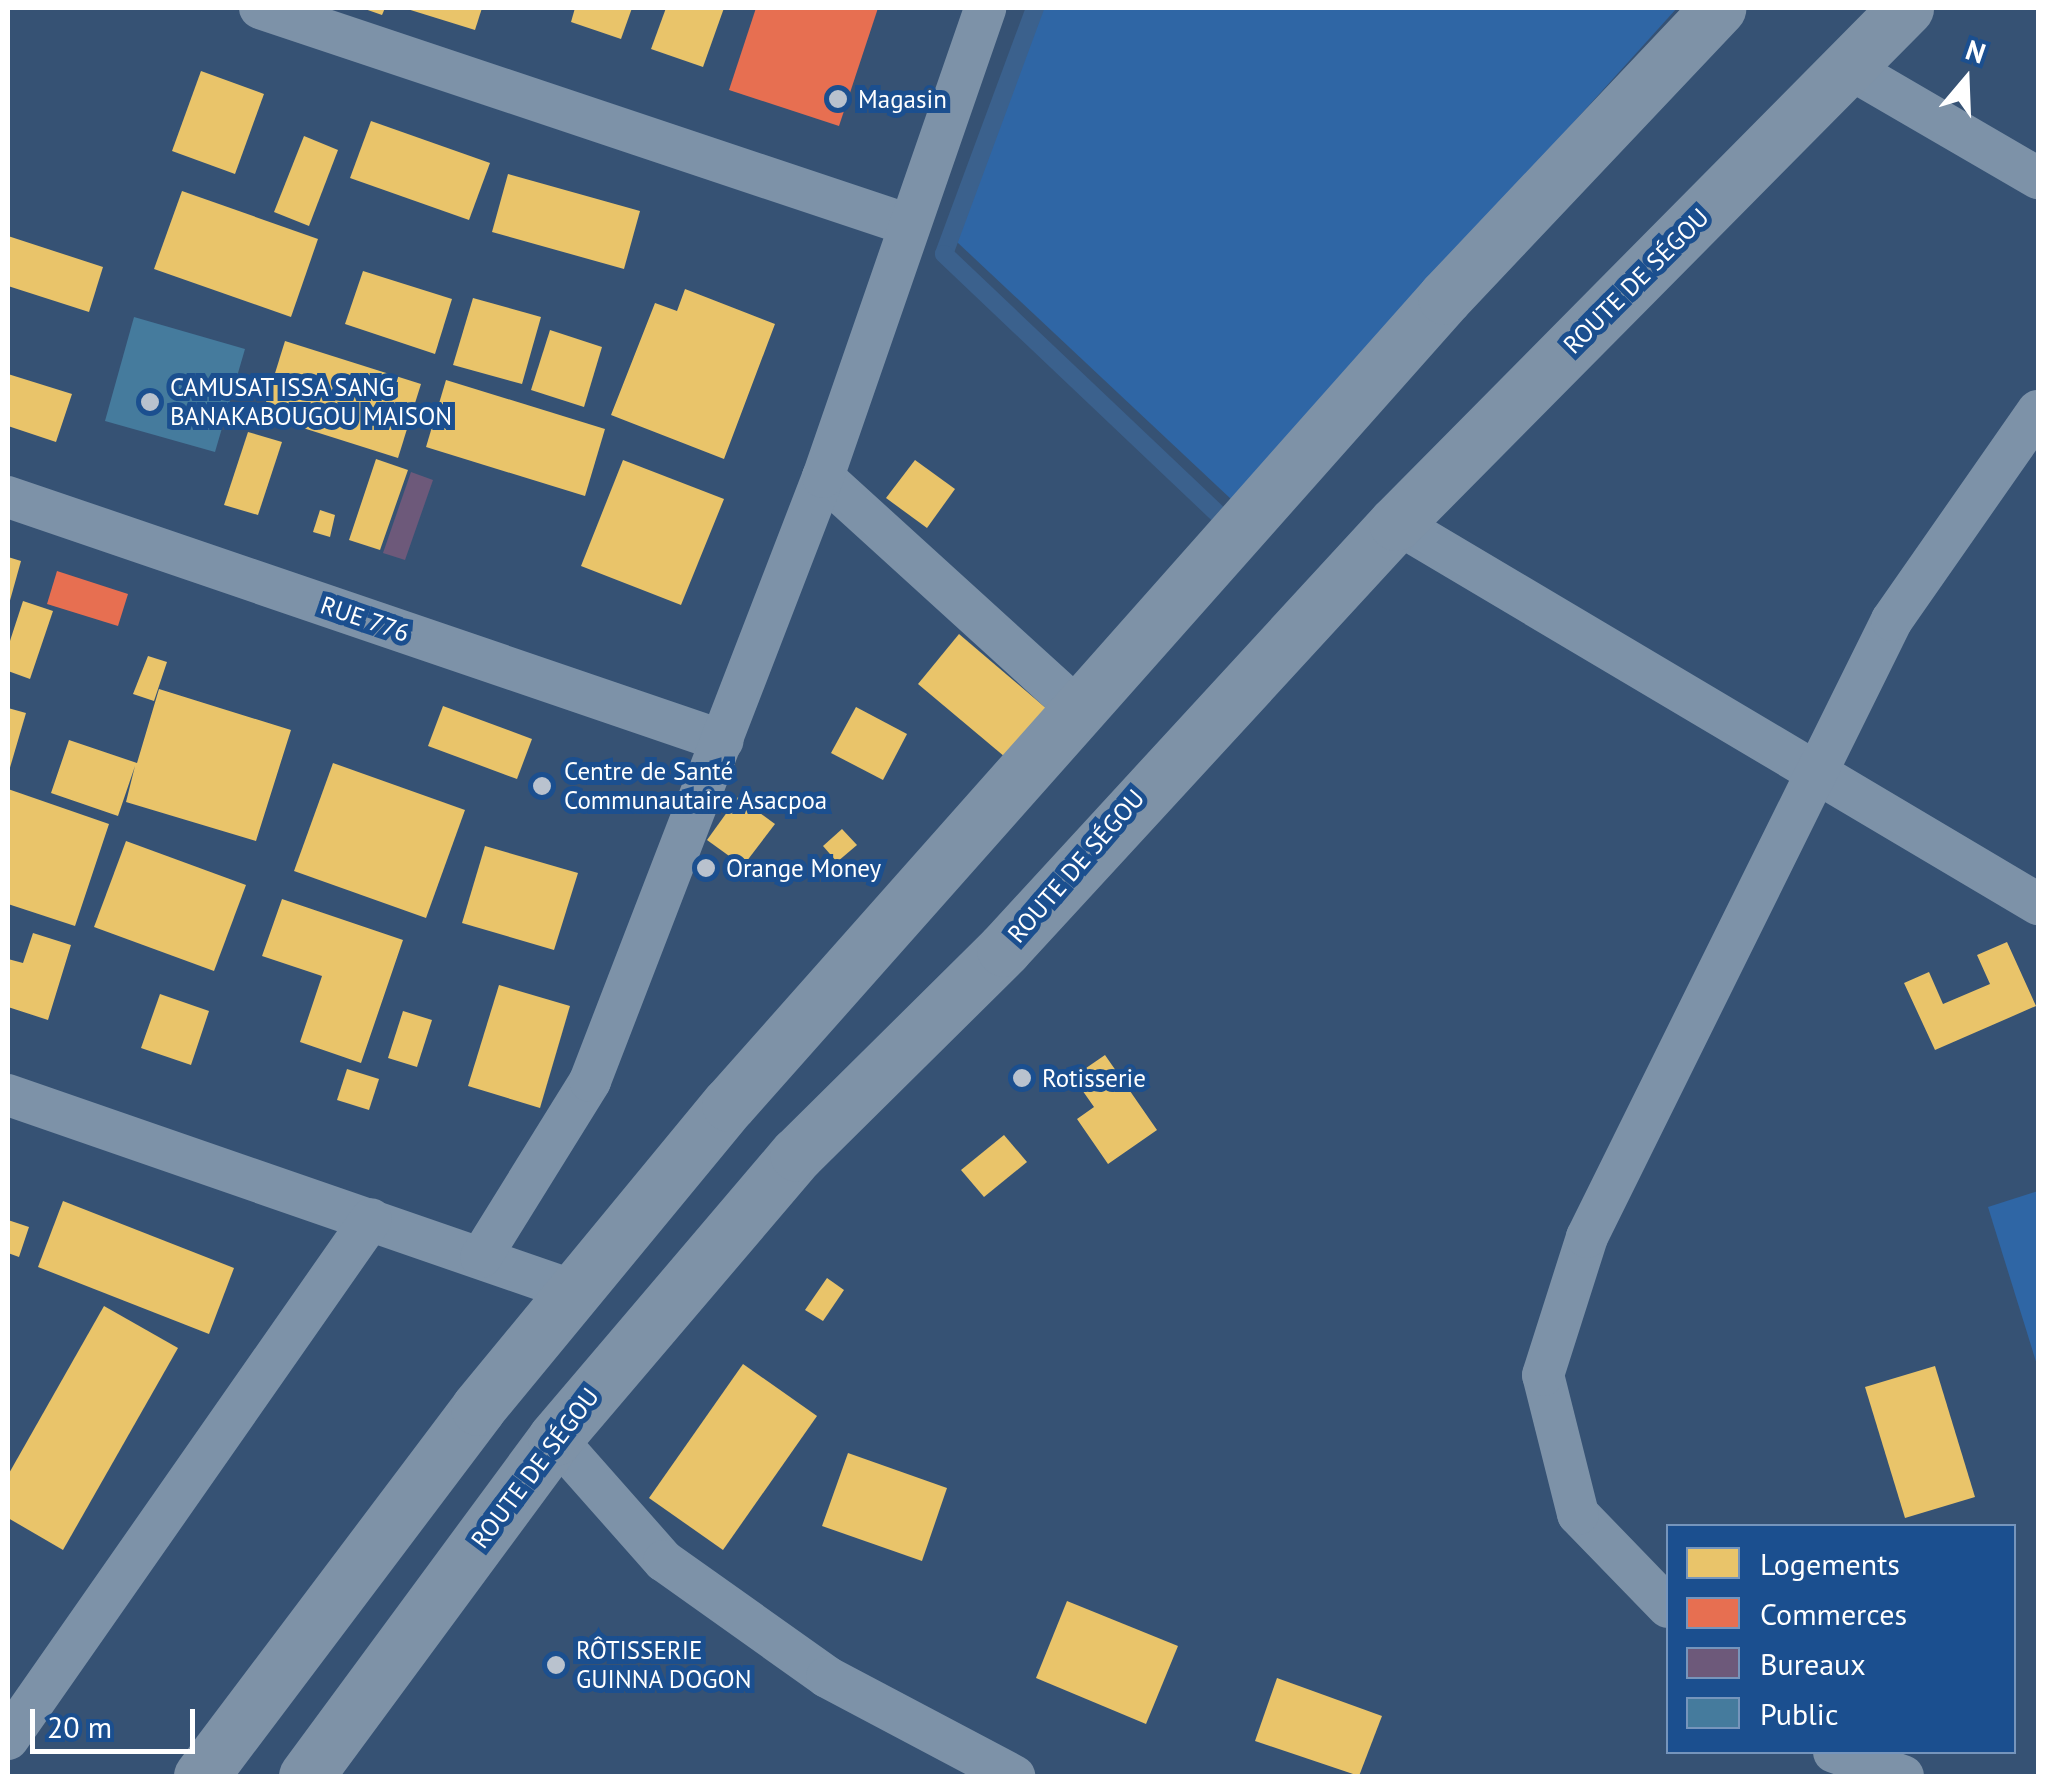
<!DOCTYPE html>
<meta charset="utf-8">
<style>
body{margin:0}
#map{position:relative;width:2046px;height:1784px;overflow:hidden;background:#365274;font-family:"PT Sans",sans-serif}
div>[style]{position:absolute}
.green>*{inset:0;background:#2f66a5}
.homes>*{inset:0;background:#e9c46a}
.shops>*{inset:0;background:#e76f51}
.offices>*{inset:0;background:#6d597a}
.public>*{inset:0;background:#457b9d}
.stream>*{height:18px;margin:-9px;padding:0 9px;transform-origin:9px;border-radius:9px;background:#3b618d}
.street>*{height:42px;margin:-21px;padding:0 21px;transform-origin:21px;border-radius:21px;background:#7d92a8}
.highway>*{height:55px;margin:-27.5px;padding:0 27.5px;transform-origin:27.5px;border-radius:27.5px;background:#7e92a7}
.dots>*{width:28px;height:28px;translate:-50% -50%;box-sizing:border-box;border:5px solid #1b4f8f;border-radius:50%}
span{translate:-50% -50%;white-space:nowrap;text-align:center;line-height:1.15;-webkit-text-stroke:10px #1b4f8f;paint-order:stroke}
.poi-label{font-size:25px;color:#fff}
.left{translate:0 -50%;text-align:left}
.street-label{font-size:25px;color:#fff}
.frame{position:absolute;inset:0;border:10px solid #fff;pointer-events:none}
.legend{position:absolute;left:1666px;top:1524px;width:350px;height:230px;box-sizing:border-box;background:#1b4f8f;border:2px solid #7695bc;margin:0;padding:12px 18px;list-style:none;font-size:30px;color:#fff}
.legend li{display:flex;align-items:center;gap:20px;height:50px}
.legend b{width:50px;border:2px solid #7695bc}
.north{position:absolute;left:1916px;top:30px;width:100px;height:100px;-webkit-text-stroke:8px #1b4f8f;paint-order:stroke;rotate:19deg;font-size:28px;font-weight:700;line-height:40px;text-align:center;color:#fff}
.north::after{content:'';display:block;margin:auto;width:35px;height:45px;background:#fff;clip-path:polygon(50% 0,100% 100%,50% 72%,0 100%)}
.scale{position:absolute;left:30px;top:1709px;width:165px;height:45px;box-sizing:border-box;border:5px solid #fff;border-top:0;padding-left:12px;font-size:30px;line-height:35px;white-space:nowrap;color:#fff;-webkit-text-stroke:8px #1b4f8f;paint-order:stroke}
</style>
<div id="map">
<div class="green">
<div style="clip-path:polygon(1034px 8px,1677px 8px,1232px 500px,957px 242px)"></div>
<div style="clip-path:polygon(2038px 1191px,2038px 1368px,1988px 1207px)"></div>
</div>
<div class="homes">
<div style="clip-path:polygon(362px 8px,385px 8px,382px 15px)"></div>
<div style="clip-path:polygon(404px 8px,482px 8px,475px 30px)"></div>
<div style="clip-path:polygon(575px 8px,632px 8px,621px 39px,571px 22px)"></div>
<div style="clip-path:polygon(666px 8px,724px 8px,703px 67px,651px 49px)"></div>
<div style="clip-path:polygon(201px 71px,264px 94px,235px 174px,172px 151px)"></div>
<div style="clip-path:polygon(371px 121px,490px 163px,469px 220px,350px 178px)"></div>
<div style="clip-path:polygon(304px 136px,338px 150px,309px 226px,274px 212px)"></div>
<div style="clip-path:polygon(508px 174px,640px 211px,624px 269px,492px 232px)"></div>
<div style="clip-path:polygon(182px 191px,318px 239px,291px 317px,154px 269px)"></div>
<div style="clip-path:polygon(8px 236px,103px 267px,89px 312px,8px 286px)"></div>
<div style="clip-path:polygon(363px 271px,452px 299px,435px 354px,345px 324px)"></div>
<div style="clip-path:polygon(685px 289px,775px 324px,724px 459px,611px 415px,655px 303px,677px 311px)"></div>
<div style="clip-path:polygon(473px 298px,541px 317px,522px 384px,453px 365px)"></div>
<div style="clip-path:polygon(550px 330px,602px 347px,584px 407px,531px 390px)"></div>
<div style="clip-path:polygon(285px 341px,421px 384px,398px 458px,262px 415px)"></div>
<div style="clip-path:polygon(8px 374px,72px 394px,56px 442px,8px 426px)"></div>
<div style="clip-path:polygon(446px 380px,605px 429px,585px 496px,426px 447px)"></div>
<div style="clip-path:polygon(248px 432px,282px 442px,258px 515px,224px 505px)"></div>
<div style="clip-path:polygon(376px 459px,408px 470px,380px 550px,349px 540px)"></div>
<div style="clip-path:polygon(623px 460px,724px 499px,681px 605px,581px 566px)"></div>
<div style="clip-path:polygon(915px 460px,955px 489px,927px 528px,886px 498px)"></div>
<div style="clip-path:polygon(320px 510px,335px 515px,330px 537px,313px 532px)"></div>
<div style="clip-path:polygon(8px 557px,21px 561px,9px 604px,8px 603px)"></div>
<div style="clip-path:polygon(23px 601px,53px 611px,30px 679px,8px 671px,8px 647px)"></div>
<div style="clip-path:polygon(959px 634px,1047px 709px,1005px 757px,918px 684px)"></div>
<div style="clip-path:polygon(148px 656px,167px 662px,154px 701px,133px 694px)"></div>
<div style="clip-path:polygon(159px 689px,291px 730px,256px 841px,126px 802px,135px 766px,118px 816px,51px 793px,69px 740px,137px 763px)"></div>
<div style="clip-path:polygon(443px 706px,532px 739px,517px 779px,428px 746px)"></div>
<div style="clip-path:polygon(856px 707px,907px 734px,883px 780px,831px 753px)"></div>
<div style="clip-path:polygon(8px 708px,26px 713px,9px 771px,8px 771px)"></div>
<div style="clip-path:polygon(333px 763px,465px 810px,426px 918px,294px 871px)"></div>
<div style="clip-path:polygon(8px 789px,109px 824px,75px 926px,8px 904px)"></div>
<div style="clip-path:polygon(738px 797px,775px 824px,743px 866px,707px 840px)"></div>
<div style="clip-path:polygon(842px 829px,857px 845px,837px 862px,823px 846px)"></div>
<div style="clip-path:polygon(126px 841px,246px 885px,214px 971px,94px 927px)"></div>
<div style="clip-path:polygon(485px 846px,578px 873px,554px 950px,462px 923px)"></div>
<div style="clip-path:polygon(282px 899px,403px 940px,361px 1063px,300px 1042px,322px 976px,262px 956px)"></div>
<div style="clip-path:polygon(33px 933px,71px 945px,48px 1020px,8px 1007px,8px 959px,23px 963px)"></div>
<div style="clip-path:polygon(2007px 942px,2036px 1006px,1935px 1050px,1904px 983px,1929px 972px,1943px 1004px,1990px 984px,1977px 955px)"></div>
<div style="clip-path:polygon(499px 985px,570px 1006px,540px 1108px,468px 1086px)"></div>
<div style="clip-path:polygon(160px 994px,209px 1011px,191px 1065px,141px 1048px)"></div>
<div style="clip-path:polygon(403px 1011px,432px 1020px,417px 1067px,388px 1058px)"></div>
<div style="clip-path:polygon(1105px 1055px,1157px 1130px,1108px 1164px,1077px 1119px,1094px 1107px,1073px 1077px)"></div>
<div style="clip-path:polygon(347px 1069px,379px 1079px,369px 1110px,337px 1100px)"></div>
<div style="clip-path:polygon(1004px 1135px,1027px 1162px,984px 1197px,961px 1170px)"></div>
<div style="clip-path:polygon(63px 1201px,234px 1268px,209px 1334px,38px 1267px)"></div>
<div style="clip-path:polygon(8px 1220px,29px 1227px,19px 1257px,8px 1253px)"></div>
<div style="clip-path:polygon(827px 1278px,844px 1290px,823px 1321px,805px 1310px)"></div>
<div style="clip-path:polygon(104px 1306px,178px 1348px,63px 1550px,8px 1518px,8px 1475px)"></div>
<div style="clip-path:polygon(743px 1364px,817px 1416px,723px 1550px,649px 1498px)"></div>
<div style="clip-path:polygon(1935px 1366px,1975px 1497px,1905px 1518px,1865px 1387px)"></div>
<div style="clip-path:polygon(848px 1453px,947px 1488px,922px 1561px,822px 1526px)"></div>
<div style="clip-path:polygon(1067px 1601px,1178px 1646px,1146px 1724px,1036px 1678px)"></div>
<div style="clip-path:polygon(1277px 1678px,1382px 1716px,1359px 1776px,1255px 1741px)"></div>
</div>
<div class="shops">
<div style="clip-path:polygon(756px 8px,878px 8px,839px 126px,729px 90px)"></div>
<div style="clip-path:polygon(57px 571px,128px 594px,118px 626px,47px 604px)"></div>
</div>
<div class="offices">
<div style="clip-path:polygon(411px 472px,433px 480px,405px 560px,383px 553px)"></div>
</div>
<div class="public">
<div style="clip-path:polygon(134px 317px,245px 349px,215px 452px,105px 421px)"></div>
</div>
<div class="stream">
<div style="left:1035px;top:8px;width:262px;rotate:110.3deg"></div>
<div style="left:944px;top:254px;width:386px;rotate:43.5deg"></div>
</div>
<div class="street">
<div style="left:260px;top:8px;width:684px;rotate:18.49deg"></div>
<div style="left:1847px;top:67px;width:221px;rotate:30.2deg"></div>
<div style="left:823px;top:477px;width:343px;rotate:42.3deg"></div>
<div style="left:8px;top:497px;width:755px;rotate:18.84deg"></div>
<div style="left:1396px;top:523px;width:747px;rotate:30.69deg"></div>
<div style="left:8px;top:1095px;width:602px;rotate:19.1deg"></div>
<div style="left:481px;top:1257px;width:207px;rotate:-58.2deg"></div>
<div style="left:590px;top:1081px;width:647px;rotate:-68.91deg"></div>
<div style="left:823px;top:477px;width:496px;rotate:-70.9deg"></div>
<div style="left:555px;top:1438px;width:164px;rotate:48.5deg"></div>
<div style="left:664px;top:1561px;width:200px;rotate:35.4deg"></div>
<div style="left:827px;top:1677px;width:212px;rotate:27.9deg"></div>
<div style="left:1668px;top:1607px;width:129px;rotate:-134.1deg"></div>
<div style="left:1578px;top:1514px;width:143px;rotate:-104.1deg"></div>
<div style="left:1543px;top:1375px;width:145px;rotate:-72.3deg"></div>
<div style="left:1587px;top:1237px;width:688px;rotate:-63.7deg"></div>
<div style="left:1892px;top:620px;width:255px;rotate:-55.1deg"></div>
<div style="left:8px;top:1739px;width:634px;rotate:-55.08deg"></div>
<div style="left:1834px;top:1752px;width:73px;rotate:19.2deg"></div>
</div>
<div class="highway">
<div style="left:201px;top:1776px;width:461px;rotate:-53deg"></div>
<div style="left:478px;top:1408px;width:394px;rotate:-50.5deg"></div>
<div style="left:729px;top:1104px;width:1079px;rotate:-48.42deg"></div>
<div style="left:1445px;top:297px;width:398px;rotate:-46.6deg"></div>
<div style="left:306px;top:1776px;width:420px;rotate:-53.6deg"></div>
<div style="left:555px;top:1438px;width:373px;rotate:-49.6deg"></div>
<div style="left:797px;top:1154px;width:291px;rotate:-44.7deg"></div>
<div style="left:1004px;top:949px;width:579px;rotate:-47.38deg"></div>
<div style="left:1396px;top:523px;width:725px;rotate:-45.28deg"></div>
</div>
<div class="dots">
<div style="left:838px;top:99px;background:#b9c2ce"></div>
<div style="left:150px;top:402px;background:#b9c2ce"></div>
<div style="left:542px;top:786px;background:#b9c2ce"></div>
<div style="left:706px;top:868px;background:#b9c2ce"></div>
<div style="left:1022px;top:1078px;background:#b9c2ce"></div>
<div style="left:556px;top:1665px;background:#b9c2ce"></div>
</div>
<div class="poi-label">
<span class="left" style="left:858px;top:99px">Magasin</span>
<span class="left" style="left:170px;top:402px">CAMUSAT ISSA SANG<br>BANAKABOUGOU MAISON</span>
<span class="left" style="left:564px;top:786px">Centre de Santé<br>Communautaire Asacpoa</span>
<span class="left" style="left:726px;top:868px">Orange Money</span>
<span class="left" style="left:1042px;top:1078px">Rotisserie</span>
<span class="left" style="left:576px;top:1665px">RÔTISSERIE<br>GUINNA DOGON</span>
</div>
<div class="street-label">
<span style="left:1636px;top:281px;rotate:-45deg">ROUTE DE SÉGOU</span>
<span style="left:365px;top:619px;rotate:19deg">RUE 776</span>
<span style="left:1076px;top:866px;rotate:-49deg">ROUTE DE SÉGOU</span>
<span style="left:535px;top:1468px;rotate:-53deg">ROUTE DE SÉGOU</span>
</div>
<div class="frame"></div>
<ul class="legend">
<li><b style="height:28px;background:#e9c46a"></b>Logements</li>
<li><b style="height:28px;background:#e76f51"></b>Commerces</li>
<li><b style="height:28px;background:#6d597a"></b>Bureaux</li>
<li><b style="height:28px;background:#457b9d"></b>Public</li>
</ul>
<div class="north">N</div>
<div class="scale">20 m</div>
</div>
